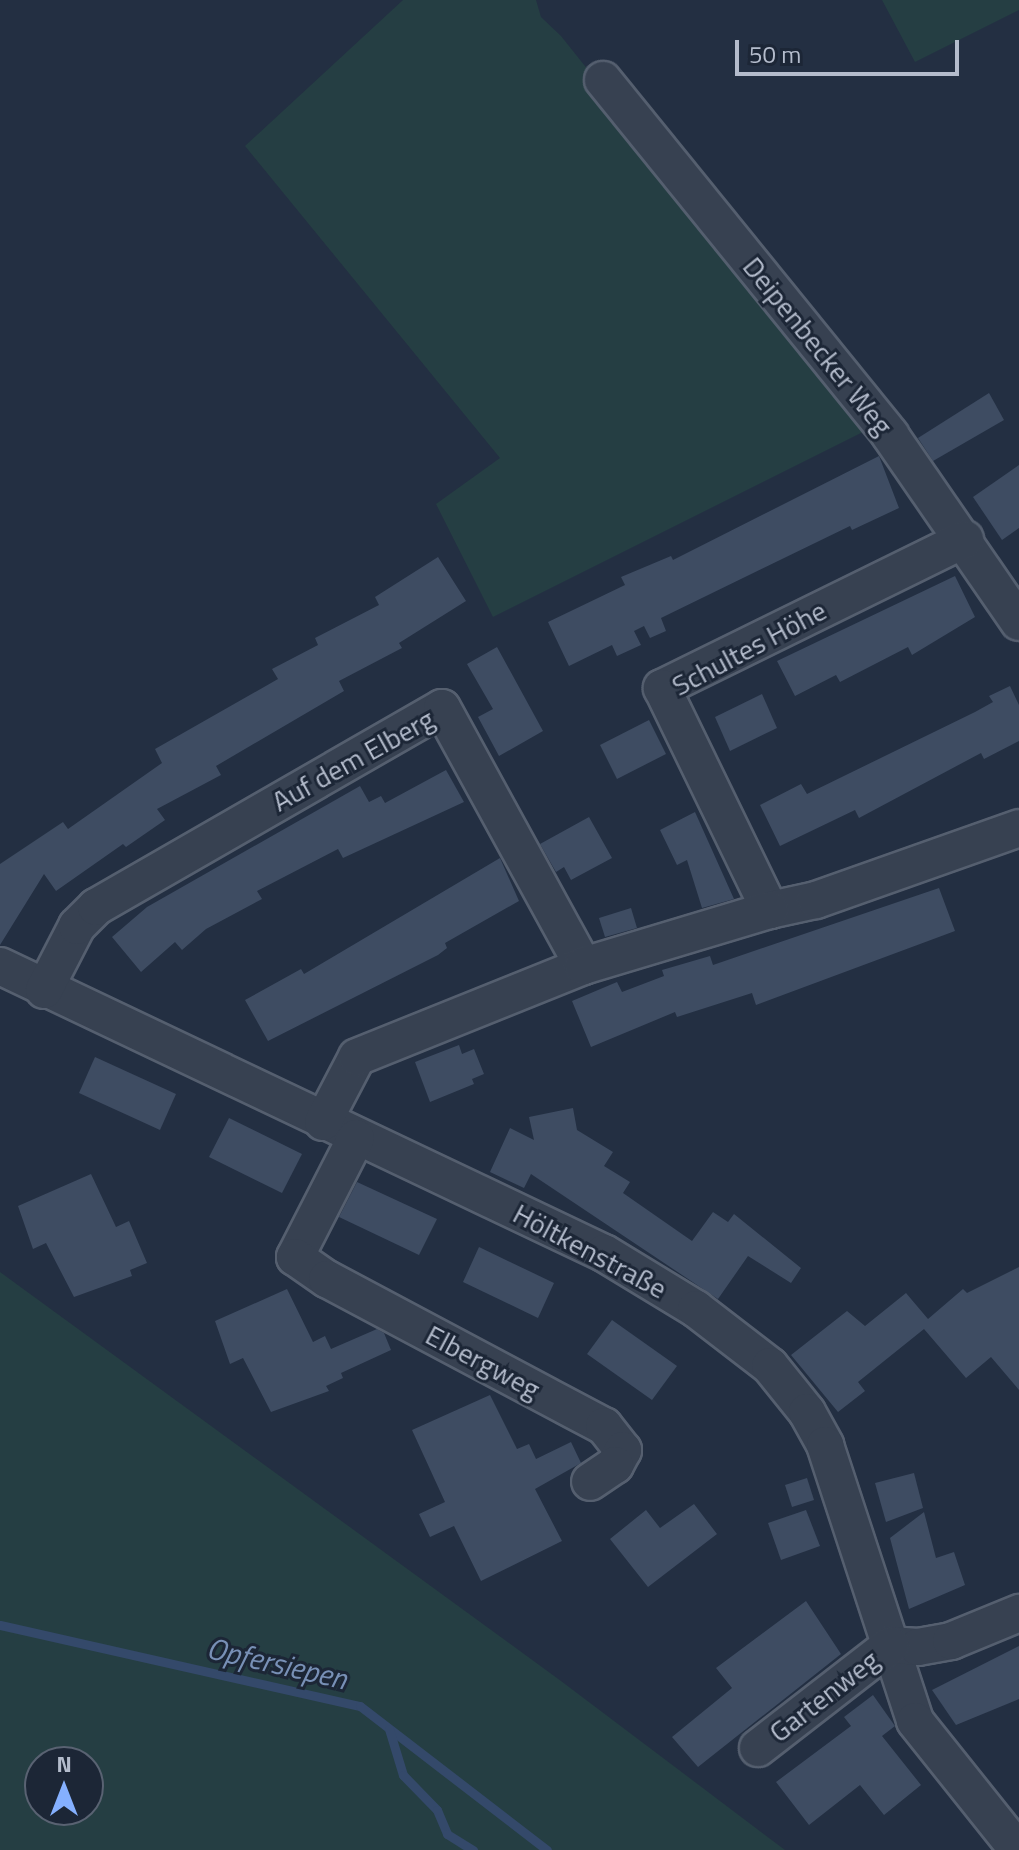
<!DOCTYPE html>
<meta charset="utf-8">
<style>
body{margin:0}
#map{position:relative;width:1019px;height:1850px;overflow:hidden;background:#232f42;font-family:"Titillium Web",sans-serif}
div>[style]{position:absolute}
.green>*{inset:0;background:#253e43}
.stream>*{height:9px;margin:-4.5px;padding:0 4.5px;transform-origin:4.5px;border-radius:4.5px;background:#34496a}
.building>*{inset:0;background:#3e4c62}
.roads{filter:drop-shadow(2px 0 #555f6f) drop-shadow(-2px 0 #555f6f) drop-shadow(0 2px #555f6f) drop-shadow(0 -2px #555f6f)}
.street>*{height:36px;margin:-18px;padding:0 18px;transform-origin:18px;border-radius:18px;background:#374151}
span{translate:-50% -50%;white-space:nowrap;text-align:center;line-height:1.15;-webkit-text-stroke:6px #1c2636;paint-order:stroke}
.street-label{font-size:28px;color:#b4bccc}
.water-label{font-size:30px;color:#7890b6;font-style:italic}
.north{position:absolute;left:24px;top:1746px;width:80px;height:80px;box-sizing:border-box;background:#1c2636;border:2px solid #596272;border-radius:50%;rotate:0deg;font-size:22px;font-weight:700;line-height:32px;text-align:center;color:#b4bccc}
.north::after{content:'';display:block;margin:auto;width:28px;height:36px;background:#85b0ff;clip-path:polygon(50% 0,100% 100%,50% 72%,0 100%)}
.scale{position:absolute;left:735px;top:40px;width:224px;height:36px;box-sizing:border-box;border:4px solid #b4bccc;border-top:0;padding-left:10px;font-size:24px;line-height:28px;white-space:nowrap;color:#b4bccc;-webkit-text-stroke:6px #1c2636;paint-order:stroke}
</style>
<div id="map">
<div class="green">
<div style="clip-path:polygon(403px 0,536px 0,541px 17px,561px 36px,873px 427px,493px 617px,436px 504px,500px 458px,245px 146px)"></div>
<div style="clip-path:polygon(882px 0,1019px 0,1019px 10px,915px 62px)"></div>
<div style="clip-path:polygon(evenodd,0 1272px,561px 1681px,785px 1850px,0 1850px,0 1272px,40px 1762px,88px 1762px,88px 1810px,40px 1810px,40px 1762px)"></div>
</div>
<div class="stream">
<div style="left:0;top:1625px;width:369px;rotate:12.7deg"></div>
<div style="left:360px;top:1706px;width:236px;rotate:37.6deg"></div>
<div style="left:389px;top:1729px;width:48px;rotate:73.1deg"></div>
<div style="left:403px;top:1775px;width:49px;rotate:45.8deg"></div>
<div style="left:437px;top:1810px;width:26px;rotate:67deg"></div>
<div style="left:447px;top:1834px;width:31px;rotate:32deg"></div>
</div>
<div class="building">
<div style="clip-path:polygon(989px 393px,1004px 420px,933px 461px,918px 438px)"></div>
<div style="clip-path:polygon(879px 456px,899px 508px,852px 530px,850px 526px,661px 618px,666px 631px,650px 638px,644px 626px,634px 631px,641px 645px,617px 656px,612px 645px,569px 666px,548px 622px,625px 585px,621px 577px,671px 556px,673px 560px)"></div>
<div style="clip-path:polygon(1019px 465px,1019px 528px,1002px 540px,973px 497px)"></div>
<div style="clip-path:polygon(438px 557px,466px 601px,399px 643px,402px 648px,339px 681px,344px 691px,216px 766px,221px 775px,157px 809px,165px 820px,126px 847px,123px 844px,56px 891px,44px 874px,0 945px,0 864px,63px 822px,68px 829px,162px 763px,155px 749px,278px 679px,272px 669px,318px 645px,315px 638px,379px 605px,375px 597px)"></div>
<div style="clip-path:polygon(955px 576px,975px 617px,912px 655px,908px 647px,840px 682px,836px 675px,795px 696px,777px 661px)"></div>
<div style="clip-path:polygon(497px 647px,543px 731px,499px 756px,478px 717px,493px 709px,467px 664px)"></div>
<div style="clip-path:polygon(1010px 686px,1019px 705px,1019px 741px,984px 759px,981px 753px,859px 818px,855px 810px,780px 846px,760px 805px,801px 784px,807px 794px,975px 712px,993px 702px,989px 696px)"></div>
<div style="clip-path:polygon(762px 694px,777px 728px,730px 751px,715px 717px)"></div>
<div style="clip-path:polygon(649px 720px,666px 754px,617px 779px,600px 745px)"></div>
<div style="clip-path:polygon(446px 770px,464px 802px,343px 858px,338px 849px,257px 891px,262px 899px,206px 929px,182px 950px,175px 942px,141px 972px,112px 937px,147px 907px,360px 786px,369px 802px,381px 796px,385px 803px)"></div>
<div style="clip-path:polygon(695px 812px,734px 899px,702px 908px,687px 860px,677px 865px,660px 830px)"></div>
<div style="clip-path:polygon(589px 817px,612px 858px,571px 880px,564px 867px,556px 872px,540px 844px)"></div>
<div style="clip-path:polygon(500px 858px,519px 901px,445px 943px,447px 948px,438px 955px,268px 1041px,245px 1000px,301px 969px,304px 974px)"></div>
<div style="clip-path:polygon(939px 888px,955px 931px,756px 1005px,752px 993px,677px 1017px,675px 1012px,591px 1047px,572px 1001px,617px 982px,622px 992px,664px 976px,662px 970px,710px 956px,713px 965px)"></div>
<div style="clip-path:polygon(631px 908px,637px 928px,605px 937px,599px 918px)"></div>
<div style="clip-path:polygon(459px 1045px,462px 1054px,474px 1049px,484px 1074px,472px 1079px,474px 1084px,430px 1102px,415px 1062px)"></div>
<div style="clip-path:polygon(95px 1057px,176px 1094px,160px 1130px,79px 1093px)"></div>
<div style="clip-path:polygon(573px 1108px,577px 1130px,613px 1152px,604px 1166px,630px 1182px,623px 1193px,692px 1241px,713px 1212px,728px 1222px,734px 1214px,801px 1268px,791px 1283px,748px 1256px,718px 1299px,531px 1174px,524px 1188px,490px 1172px,510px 1128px,534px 1140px,529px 1117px)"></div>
<div style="clip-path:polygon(229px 1118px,302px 1154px,282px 1193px,209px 1157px)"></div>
<div style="clip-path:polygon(91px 1174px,116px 1227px,129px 1221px,147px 1263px,130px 1270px,132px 1276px,74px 1297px,46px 1243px,33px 1249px,18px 1206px)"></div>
<div style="clip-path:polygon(357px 1182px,437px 1219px,419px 1255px,339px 1217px)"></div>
<div style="clip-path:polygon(479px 1247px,554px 1283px,538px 1318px,463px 1282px)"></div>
<div style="clip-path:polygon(1019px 1267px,1019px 1390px,991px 1357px,966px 1378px,924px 1329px,858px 1382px,865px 1391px,838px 1412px,791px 1355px,847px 1311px,865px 1326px,906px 1293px,928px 1319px,963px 1289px,967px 1293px)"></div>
<div style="clip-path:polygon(287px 1289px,313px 1342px,325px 1336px,331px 1349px,377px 1329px,384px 1333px,391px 1350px,341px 1373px,343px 1378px,326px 1386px,329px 1391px,271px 1412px,243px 1358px,230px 1364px,215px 1321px)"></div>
<div style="clip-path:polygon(612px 1320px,677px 1366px,652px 1400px,587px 1354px)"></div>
<div style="clip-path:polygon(490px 1395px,517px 1449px,529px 1444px,536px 1459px,571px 1442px,581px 1463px,535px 1489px,562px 1541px,481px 1581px,454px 1526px,430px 1537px,419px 1514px,445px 1502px,412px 1430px)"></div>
<div style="clip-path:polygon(914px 1473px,923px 1508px,886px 1522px,875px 1483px)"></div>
<div style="clip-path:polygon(807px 1478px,814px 1500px,792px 1507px,785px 1485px)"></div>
<div style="clip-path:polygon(694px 1504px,717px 1534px,648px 1587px,610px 1539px,646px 1510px,660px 1528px)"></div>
<div style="clip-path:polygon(806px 1510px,820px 1546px,781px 1560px,768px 1523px)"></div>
<div style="clip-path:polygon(924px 1512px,936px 1558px,954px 1552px,965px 1585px,909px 1609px,890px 1538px)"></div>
<div style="clip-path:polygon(806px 1601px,841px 1654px,698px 1767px,672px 1737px,732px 1688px,716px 1668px)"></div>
<div style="clip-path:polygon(1019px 1646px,1019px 1699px,956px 1725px,932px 1690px)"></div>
<div style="clip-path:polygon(873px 1695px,895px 1726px,882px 1736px,921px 1785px,884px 1815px,860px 1785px,809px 1825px,776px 1782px,851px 1726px,844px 1717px)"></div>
</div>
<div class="roads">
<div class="street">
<div style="left:603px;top:80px;width:457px;rotate:51deg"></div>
<div style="left:890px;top:435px;width:227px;rotate:55.4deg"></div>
<div style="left:965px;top:539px;width:338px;rotate:153.8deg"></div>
<div style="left:662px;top:688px;width:247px;rotate:64.1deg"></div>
<div style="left:770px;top:910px;width:47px;rotate:-12.3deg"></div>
<div style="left:816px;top:900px;width:215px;rotate:-19.5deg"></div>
<div style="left:0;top:966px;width:669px;rotate:25.42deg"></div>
<div style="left:604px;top:1253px;width:108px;rotate:31.3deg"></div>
<div style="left:696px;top:1309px;width:93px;rotate:37.6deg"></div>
<div style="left:770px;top:1366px;width:59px;rotate:51.2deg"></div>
<div style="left:807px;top:1412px;width:38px;rotate:61deg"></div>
<div style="left:825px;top:1445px;width:290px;rotate:71.9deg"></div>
<div style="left:915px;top:1721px;width:165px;rotate:51.4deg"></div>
<div style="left:44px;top:990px;width:72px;rotate:-62.7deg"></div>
<div style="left:77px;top:926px;width:27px;rotate:-45deg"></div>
<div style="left:96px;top:907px;width:399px;rotate:-29.9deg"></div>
<div style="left:442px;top:708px;width:294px;rotate:61.3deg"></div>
<div style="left:323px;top:1122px;width:73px;rotate:-62.4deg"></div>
<div style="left:357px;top:1057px;width:244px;rotate:-21.9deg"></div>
<div style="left:583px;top:966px;width:195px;rotate:-16.7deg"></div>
<div style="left:356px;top:1138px;width:134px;rotate:117.1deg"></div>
<div style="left:295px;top:1257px;width:39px;rotate:35deg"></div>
<div style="left:327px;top:1279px;width:314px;rotate:28deg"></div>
<div style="left:604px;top:1426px;width:31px;rotate:52deg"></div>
<div style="left:623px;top:1450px;width:17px;rotate:118deg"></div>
<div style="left:615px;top:1465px;width:30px;rotate:146deg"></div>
<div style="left:891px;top:1645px;width:27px;rotate:4deg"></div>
<div style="left:918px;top:1647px;width:34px;rotate:-10deg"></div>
<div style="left:951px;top:1641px;width:74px;rotate:-22.4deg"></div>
<div style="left:758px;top:1748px;width:168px;rotate:-37.8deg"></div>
</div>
</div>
<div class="street-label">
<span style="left:818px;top:346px;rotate:51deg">Deipenbecker Weg</span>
<span style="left:749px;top:648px;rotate:-28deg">Schultes Höhe</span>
<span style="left:353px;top:760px;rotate:-29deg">Auf dem Elberg</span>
<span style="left:590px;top:1251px;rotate:28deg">Höltkenstraße</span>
<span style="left:483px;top:1362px;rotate:28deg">Elbergweg</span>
<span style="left:824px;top:1696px;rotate:-38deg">Gartenweg</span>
</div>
<div class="water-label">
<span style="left:277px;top:1663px;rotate:13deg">Opfersiepen</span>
</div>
<div class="north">N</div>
<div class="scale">50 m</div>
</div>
